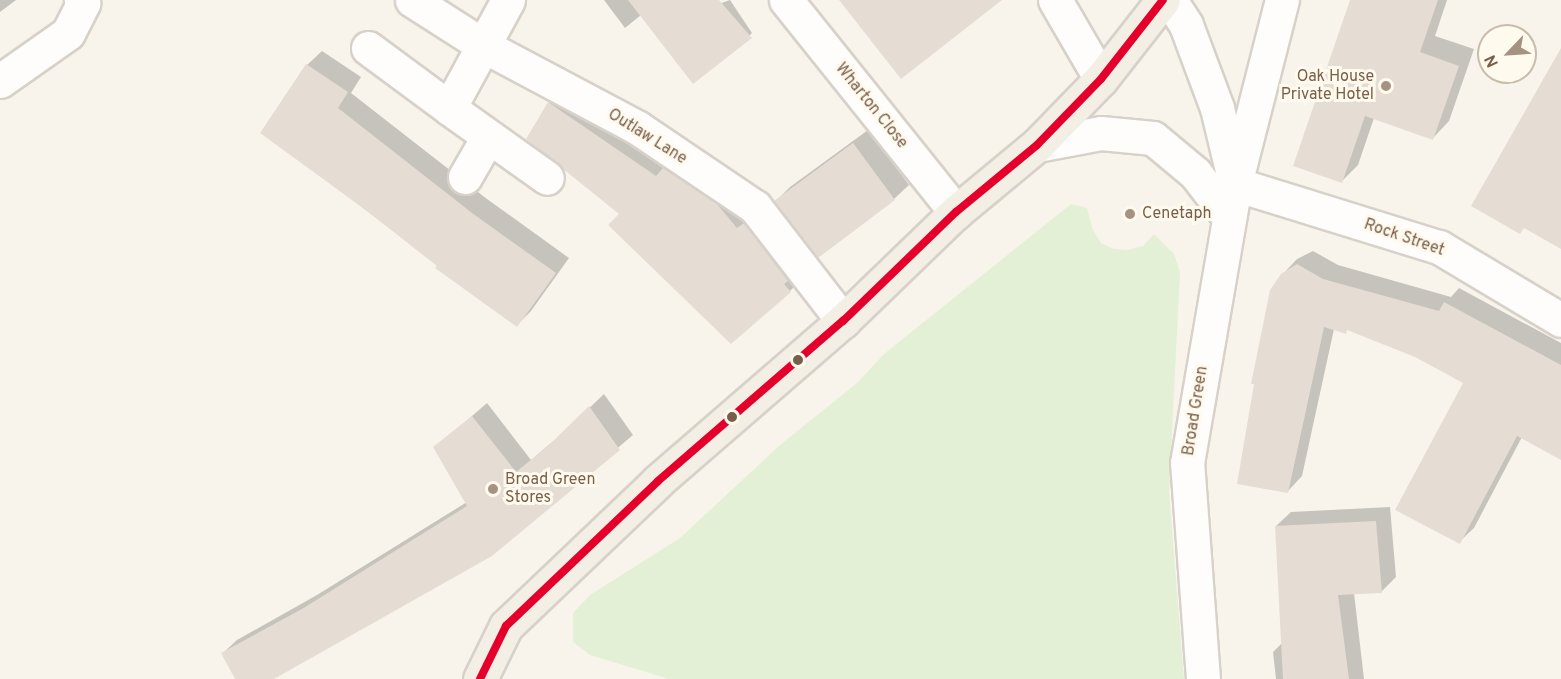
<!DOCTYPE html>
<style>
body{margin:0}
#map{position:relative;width:1561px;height:679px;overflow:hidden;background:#f8f4ec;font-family:Overpass,sans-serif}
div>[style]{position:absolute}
.green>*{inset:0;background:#e3f0d5}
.shadow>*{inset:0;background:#0003}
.building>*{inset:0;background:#e5ddd3}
.roads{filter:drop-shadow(2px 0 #d7d1c9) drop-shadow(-2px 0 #d7d1c9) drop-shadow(0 2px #d7d1c9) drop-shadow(0 -2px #d7d1c9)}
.minor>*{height:33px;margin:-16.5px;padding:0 16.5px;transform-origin:16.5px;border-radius:16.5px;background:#fefdfc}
.major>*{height:33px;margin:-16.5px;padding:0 16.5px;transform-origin:16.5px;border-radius:16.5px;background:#f3efe5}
.bus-1>*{height:8px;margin:-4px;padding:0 4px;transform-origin:4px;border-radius:4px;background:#e4002b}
.dots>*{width:16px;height:16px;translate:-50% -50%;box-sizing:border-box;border:3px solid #fffaee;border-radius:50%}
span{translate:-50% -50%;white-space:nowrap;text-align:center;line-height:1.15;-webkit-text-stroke:6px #fffaee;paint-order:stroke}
.poi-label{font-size:16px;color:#795e48}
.right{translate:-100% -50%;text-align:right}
.left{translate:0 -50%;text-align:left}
.street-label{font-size:16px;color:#795e48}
.north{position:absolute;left:1477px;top:24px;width:60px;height:60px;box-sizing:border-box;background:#fffaee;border:2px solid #c9bcac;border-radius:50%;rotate:245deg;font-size:16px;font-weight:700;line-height:24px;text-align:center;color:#795e48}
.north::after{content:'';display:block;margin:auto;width:21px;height:27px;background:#a59281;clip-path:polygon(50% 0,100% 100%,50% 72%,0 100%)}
</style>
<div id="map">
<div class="green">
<div style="clip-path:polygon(1071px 204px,1087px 208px,1093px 230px,1101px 243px,1114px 249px,1127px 250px,1143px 246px,1154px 234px,1174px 254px,1180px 272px,1169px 492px,1184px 679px,669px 679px,590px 655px,573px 642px,573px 613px,590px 595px,680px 538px,780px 445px,857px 383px,884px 354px)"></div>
</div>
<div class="shadow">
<div style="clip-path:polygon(0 0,16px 0,0 12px)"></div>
<div style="clip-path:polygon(604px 0,712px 0,716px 5px,730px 0,752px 33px,739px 46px,641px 15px,625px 28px)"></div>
<div style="clip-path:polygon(1351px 0,1447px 0,1435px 36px,1474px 49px,1449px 121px,1433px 138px,1374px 118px,1358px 165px,1342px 181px)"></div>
<div style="clip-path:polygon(322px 51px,361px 77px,351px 93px,487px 199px,569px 258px,531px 311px,517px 325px,263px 132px,307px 65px)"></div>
<div style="clip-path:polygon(564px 88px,759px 210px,804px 277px,790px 291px,621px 214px,528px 139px,550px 102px)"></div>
<div style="clip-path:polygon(868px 130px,909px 185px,894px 199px,776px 201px,790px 187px)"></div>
<div style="clip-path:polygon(1313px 251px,1338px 265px,1451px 297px,1459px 288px,1561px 343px,1561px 458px,1522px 437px,1474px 528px,1459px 542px,1465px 383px,1415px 356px,1348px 329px,1345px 332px,1334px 329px,1302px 476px,1288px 491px,1282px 275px,1297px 259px)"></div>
<div style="clip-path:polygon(604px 394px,633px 435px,491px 555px,270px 679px,237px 679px,223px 653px,237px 640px,317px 595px,467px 502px,435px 448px,487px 403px,531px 460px,563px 433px)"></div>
<div style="clip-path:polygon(1390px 507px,1396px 577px,1381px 592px,1354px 593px,1364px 679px,1276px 679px,1273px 652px,1282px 643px,1276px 526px,1291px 512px)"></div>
</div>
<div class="building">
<div style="clip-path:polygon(628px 0,719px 0,752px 38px,693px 84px)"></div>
<div style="clip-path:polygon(839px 0,1002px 0,901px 79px)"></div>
<div style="clip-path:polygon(1350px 0,1438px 0,1420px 52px,1459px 66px,1433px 140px,1365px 116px,1342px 183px,1293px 166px)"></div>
<div style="clip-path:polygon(1561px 48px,1561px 249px,1524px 228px,1520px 234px,1471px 206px)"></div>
<div style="clip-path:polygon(306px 64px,348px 92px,338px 108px,472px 213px,556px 273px,517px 327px,435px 268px,437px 266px,367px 211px,260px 133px)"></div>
<div style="clip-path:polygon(548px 102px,656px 176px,663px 168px,717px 204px,737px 228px,744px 223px,788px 281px,784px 284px,791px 292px,731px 344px,608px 225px,619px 214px,526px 139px)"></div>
<div style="clip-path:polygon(853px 143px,895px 200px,818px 258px,774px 201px)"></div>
<div style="clip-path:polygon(1297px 264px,1323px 279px,1439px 311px,1444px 302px,1561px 365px,1561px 460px,1517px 436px,1460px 544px,1395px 510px,1463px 383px,1415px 357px,1347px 330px,1346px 334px,1324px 327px,1288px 493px,1237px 484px,1254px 384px,1251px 384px,1270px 290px,1281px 274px)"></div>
<div style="clip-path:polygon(589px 406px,620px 450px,492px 556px,274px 679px,235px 679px,221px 653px,302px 609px,467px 506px,433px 447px,472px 416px,516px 472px,547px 447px)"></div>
<div style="clip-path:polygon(1376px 521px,1382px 593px,1338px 595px,1349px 679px,1283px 679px,1275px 526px)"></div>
</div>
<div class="roads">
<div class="minor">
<div style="left:412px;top:0;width:85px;rotate:32.6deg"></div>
<div style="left:484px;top:46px;width:174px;rotate:28deg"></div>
<div style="left:638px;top:128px;width:141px;rotate:34deg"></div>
<div style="left:755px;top:207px;width:144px;rotate:52.3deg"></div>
<div style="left:508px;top:0;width:123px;rotate:118.6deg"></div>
<div style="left:449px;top:108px;width:120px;rotate:35.5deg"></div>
<div style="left:786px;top:0;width:272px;rotate:51.3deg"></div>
<div style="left:1055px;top:0;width:91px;rotate:59.8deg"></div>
<div style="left:1170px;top:0;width:30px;rotate:57deg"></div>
<div style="left:1186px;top:25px;width:89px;rotate:69.5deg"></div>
<div style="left:1217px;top:108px;width:73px;rotate:76.5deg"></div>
<div style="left:368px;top:48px;width:101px;rotate:36.5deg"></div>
<div style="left:0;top:81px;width:83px;rotate:-35.2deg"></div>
<div style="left:68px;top:33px;width:34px;rotate:-63deg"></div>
<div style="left:83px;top:3px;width:4px;rotate:-124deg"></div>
<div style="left:1037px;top:145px;width:65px;rotate:-10.6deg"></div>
<div style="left:1101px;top:133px;width:52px;rotate:5.5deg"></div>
<div style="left:1153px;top:138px;width:55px;rotate:39.8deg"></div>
<div style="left:1195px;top:173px;width:56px;rotate:52.3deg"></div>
<div style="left:465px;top:177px;width:46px;rotate:-60.1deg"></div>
<div style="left:1235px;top:184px;width:214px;rotate:17.2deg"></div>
<div style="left:1439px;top:247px;width:142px;rotate:30.9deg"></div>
<div style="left:1203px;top:679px;width:217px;rotate:-94.2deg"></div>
<div style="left:1187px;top:463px;width:283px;rotate:-80.2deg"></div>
<div style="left:1235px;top:184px;width:190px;rotate:-75.7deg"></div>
</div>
<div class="major">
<div style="left:480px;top:679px;width:59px;rotate:-63.9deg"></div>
<div style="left:506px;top:626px;width:210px;rotate:-43.6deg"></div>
<div style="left:658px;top:481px;width:245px;rotate:-40.9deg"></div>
<div style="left:843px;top:321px;width:157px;rotate:-44deg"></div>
<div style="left:956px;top:212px;width:105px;rotate:-39.6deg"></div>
<div style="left:1037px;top:145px;width:92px;rotate:-45.9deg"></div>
<div style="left:1101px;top:79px;width:100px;rotate:-51.9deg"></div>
</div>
</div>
<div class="bus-1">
<div style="left:480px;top:679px;width:59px;rotate:-63.9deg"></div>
<div style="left:506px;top:626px;width:210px;rotate:-43.6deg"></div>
<div style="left:658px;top:481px;width:245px;rotate:-40.9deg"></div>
<div style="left:843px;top:321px;width:157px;rotate:-44deg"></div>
<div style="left:956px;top:212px;width:105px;rotate:-39.6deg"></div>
<div style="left:1037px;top:145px;width:92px;rotate:-45.9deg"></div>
<div style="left:1101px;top:79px;width:100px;rotate:-51.9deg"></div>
</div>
<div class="dots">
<div style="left:1386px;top:86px;background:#a59281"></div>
<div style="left:1130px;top:214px;background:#a59281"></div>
<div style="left:798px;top:360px;background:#795e48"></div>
<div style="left:732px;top:417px;background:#795e48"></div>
<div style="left:493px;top:489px;background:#a59281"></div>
</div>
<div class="poi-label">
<span class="right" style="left:1374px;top:86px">Oak House<br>Private Hotel</span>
<span class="left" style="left:1142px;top:214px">Cenetaph</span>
<span class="left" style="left:505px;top:489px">Broad Green<br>Stores</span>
</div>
<div class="street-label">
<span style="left:871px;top:106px;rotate:51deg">Wharton Close</span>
<span style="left:647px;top:137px;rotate:32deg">Outlaw Lane</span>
<span style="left:1404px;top:238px;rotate:19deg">Rock Street</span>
<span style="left:1196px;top:411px;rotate:-81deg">Broad Green</span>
</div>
<div class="north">N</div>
</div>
